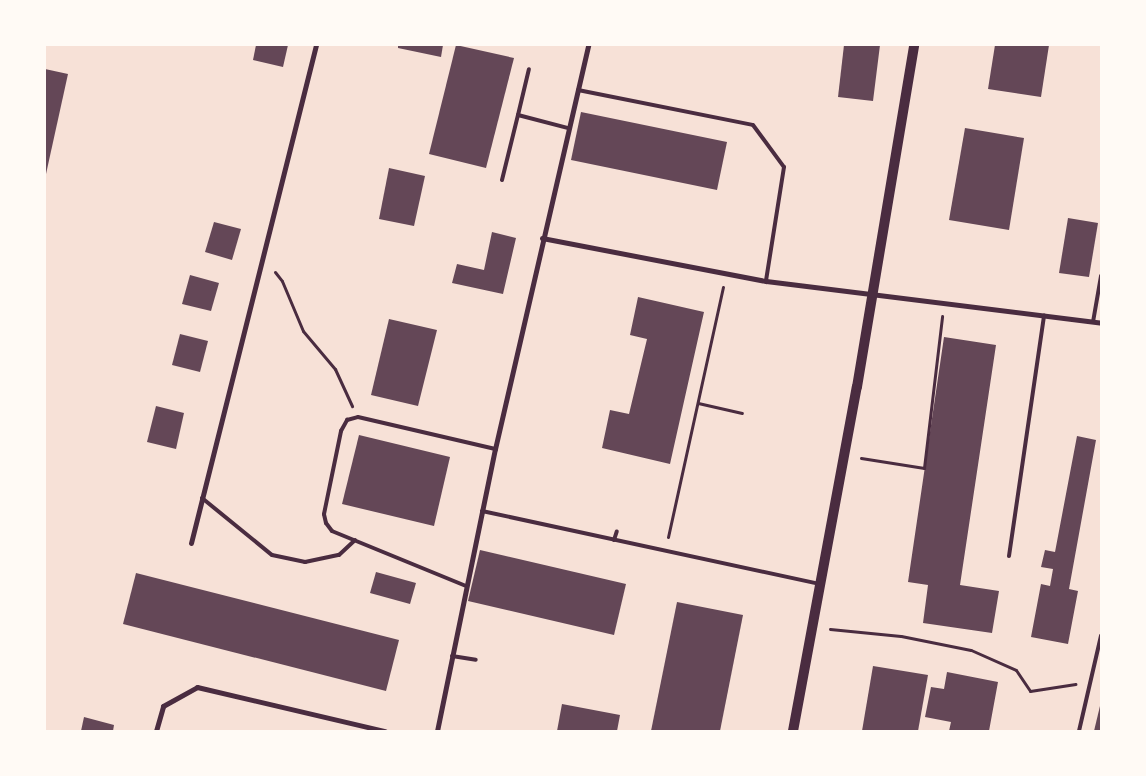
<!DOCTYPE html>
<style>
body{margin:0}
#map{position:relative;width:1146px;height:776px;overflow:hidden;background:#f7e1d7;font-family:Manrope,sans-serif}
div>[style]{position:absolute}
.building>*{inset:0;background:#644757}
.path>*{height:3px;margin:-1.5px;padding:0 1.5px;transform-origin:1.5px;border-radius:1.5px;background:#4a2c40}
.service>*{height:4px;margin:-2px;padding:0 2px;transform-origin:2px;border-radius:2px;background:#4a2c40}
.minor>*{height:5px;margin:-2.5px;padding:0 2.5px;transform-origin:2.5px;border-radius:2.5px;background:#4a2c40}
.secondary>*{height:10px;margin:-5px;padding:0 5px;transform-origin:5px;border-radius:5px;background:#4a2c40}
span{translate:-50% -50%;white-space:nowrap;text-align:center;line-height:1.15;-webkit-text-stroke:5px #fffaf5;paint-order:stroke}
.frame{position:absolute;inset:0;border:46px solid #fffaf5;pointer-events:none}
</style>
<div id="map">
<div class="building">
<div style="clip-path:polygon(256px 45px,288px 45px,283px 67px,253px 60px)"></div>
<div style="clip-path:polygon(398px 45px,443px 45px,441px 57px,398px 48px)"></div>
<div style="clip-path:polygon(456px 45px,514px 58px,486px 168px,429px 154px)"></div>
<div style="clip-path:polygon(844px 45px,880px 45px,873px 101px,838px 97px)"></div>
<div style="clip-path:polygon(995px 45px,1049px 45px,1041px 97px,988px 89px)"></div>
<div style="clip-path:polygon(45px 69px,68px 74px,46px 174px,45px 174px)"></div>
<div style="clip-path:polygon(581px 112px,727px 142px,717px 190px,571px 160px)"></div>
<div style="clip-path:polygon(965px 128px,1024px 138px,1009px 230px,949px 220px)"></div>
<div style="clip-path:polygon(389px 168px,425px 176px,414px 226px,379px 219px)"></div>
<div style="clip-path:polygon(1068px 218px,1098px 223px,1089px 277px,1059px 273px)"></div>
<div style="clip-path:polygon(214px 222px,241px 229px,232px 260px,205px 252px)"></div>
<div style="clip-path:polygon(492px 232px,516px 238px,503px 294px,452px 283px,457px 264px,484px 270px)"></div>
<div style="clip-path:polygon(190px 275px,219px 283px,211px 311px,182px 304px)"></div>
<div style="clip-path:polygon(638px 297px,704px 312px,670px 464px,602px 448px,610px 410px,629px 414px,647px 339px,630px 335px)"></div>
<div style="clip-path:polygon(389px 319px,437px 330px,418px 406px,371px 395px)"></div>
<div style="clip-path:polygon(180px 334px,208px 341px,200px 372px,172px 365px)"></div>
<div style="clip-path:polygon(944px 337px,996px 345px,960px 585px,999px 591px,992px 633px,923px 623px,928px 585px,908px 582px)"></div>
<div style="clip-path:polygon(156px 406px,184px 413px,176px 449px,147px 442px)"></div>
<div style="clip-path:polygon(359px 435px,450px 457px,434px 526px,342px 504px)"></div>
<div style="clip-path:polygon(1077px 436px,1096px 440px,1069px 589px,1078px 591px,1068px 644px,1031px 637px,1041px 584px,1050px 586px,1053px 569px,1041px 567px,1045px 550px,1055px 552px)"></div>
<div style="clip-path:polygon(480px 550px,626px 584px,614px 635px,468px 601px)"></div>
<div style="clip-path:polygon(376px 572px,416px 583px,410px 604px,370px 593px)"></div>
<div style="clip-path:polygon(136px 573px,399px 640px,386px 691px,123px 624px)"></div>
<div style="clip-path:polygon(677px 602px,743px 615px,720px 731px,651px 731px)"></div>
<div style="clip-path:polygon(873px 666px,928px 675px,918px 731px,862px 731px)"></div>
<div style="clip-path:polygon(947px 672px,998px 682px,989px 731px,949px 731px,951px 722px,925px 717px,931px 687px,944px 689px)"></div>
<div style="clip-path:polygon(562px 704px,620px 715px,617px 731px,557px 731px)"></div>
<div style="clip-path:polygon(1100px 706px,1101px 731px,1094px 731px)"></div>
<div style="clip-path:polygon(84px 717px,114px 725px,113px 731px,81px 731px)"></div>
</div>
<div class="path">
<div style="left:275px;top:272px;width:11px;rotate:52deg"></div>
<div style="left:282px;top:281px;width:54px;rotate:67.2deg"></div>
<div style="left:303px;top:331px;width:50px;rotate:49.9deg"></div>
<div style="left:335px;top:369px;width:41px;rotate:65.3deg"></div>
<div style="left:698px;top:403px;width:45px;rotate:12.8deg"></div>
<div style="left:861px;top:458px;width:64px;rotate:9deg"></div>
<div style="left:924px;top:468px;width:153px;rotate:-83.2deg"></div>
<div style="left:668px;top:537px;width:256px;rotate:-77.6deg"></div>
<div style="left:830px;top:629px;width:71px;rotate:5.6deg"></div>
<div style="left:901px;top:636px;width:71px;rotate:11.3deg"></div>
<div style="left:971px;top:650px;width:49px;rotate:24deg"></div>
<div style="left:1016px;top:670px;width:25px;rotate:56deg"></div>
<div style="left:1030px;top:691px;width:46px;rotate:-8.8deg"></div>
</div>
<div class="service">
<div style="left:578px;top:90px;width:178px;rotate:11.3deg"></div>
<div style="left:753px;top:125px;width:52px;rotate:53.6deg"></div>
<div style="left:784px;top:167px;width:115px;rotate:99deg"></div>
<div style="left:518px;top:115px;width:47px;rotate:-76.6deg"></div>
<div style="left:502px;top:180px;width:67px;rotate:-76.2deg"></div>
<div style="left:518px;top:115px;width:52px;rotate:14.6deg"></div>
<div style="left:1093px;top:322px;width:47px;rotate:-80.1deg"></div>
<div style="left:202px;top:498px;width:90px;rotate:39.2deg"></div>
<div style="left:272px;top:555px;width:34px;rotate:12deg"></div>
<div style="left:305px;top:562px;width:35px;rotate:-12deg"></div>
<div style="left:339px;top:555px;width:22px;rotate:-43deg"></div>
<div style="left:482px;top:511px;width:345px;rotate:12.2deg"></div>
<div style="left:614px;top:540px;width:9px;rotate:-72deg"></div>
<div style="left:1009px;top:556px;width:243px;rotate:-81.7deg"></div>
<div style="left:466px;top:586px;width:145px;rotate:-157.7deg"></div>
<div style="left:332px;top:531px;width:10px;rotate:-127deg"></div>
<div style="left:326px;top:523px;width:9px;rotate:-103deg"></div>
<div style="left:324px;top:514px;width:85px;rotate:-78.4deg"></div>
<div style="left:341px;top:431px;width:13px;rotate:-61deg"></div>
<div style="left:347px;top:420px;width:11px;rotate:-15deg"></div>
<div style="left:358px;top:417px;width:141px;rotate:13.1deg"></div>
<div style="left:452px;top:656px;width:24px;rotate:9deg"></div>
<div style="left:1079px;top:731px;width:98px;rotate:-77deg"></div>
</div>
<div class="minor">
<div style="left:542px;top:238px;width:228px;rotate:10.9deg"></div>
<div style="left:766px;top:281px;width:338px;rotate:7.1deg"></div>
<div style="left:191px;top:543px;width:513px;rotate:-75.91deg"></div>
<div style="left:156px;top:731px;width:26px;rotate:-74deg"></div>
<div style="left:163px;top:706px;width:39px;rotate:-29deg"></div>
<div style="left:197px;top:687px;width:193px;rotate:13.2deg"></div>
<div style="left:437px;top:731px;width:288px;rotate:-78.4deg"></div>
<div style="left:495px;top:449px;width:415px;rotate:-77deg"></div>
</div>
<div class="secondary">
<div style="left:793px;top:731px;width:350px;rotate:-79.5deg"></div>
<div style="left:857px;top:387px;width:347px;rotate:-80.5deg"></div>
</div>
<div class="frame"></div>
</div>
